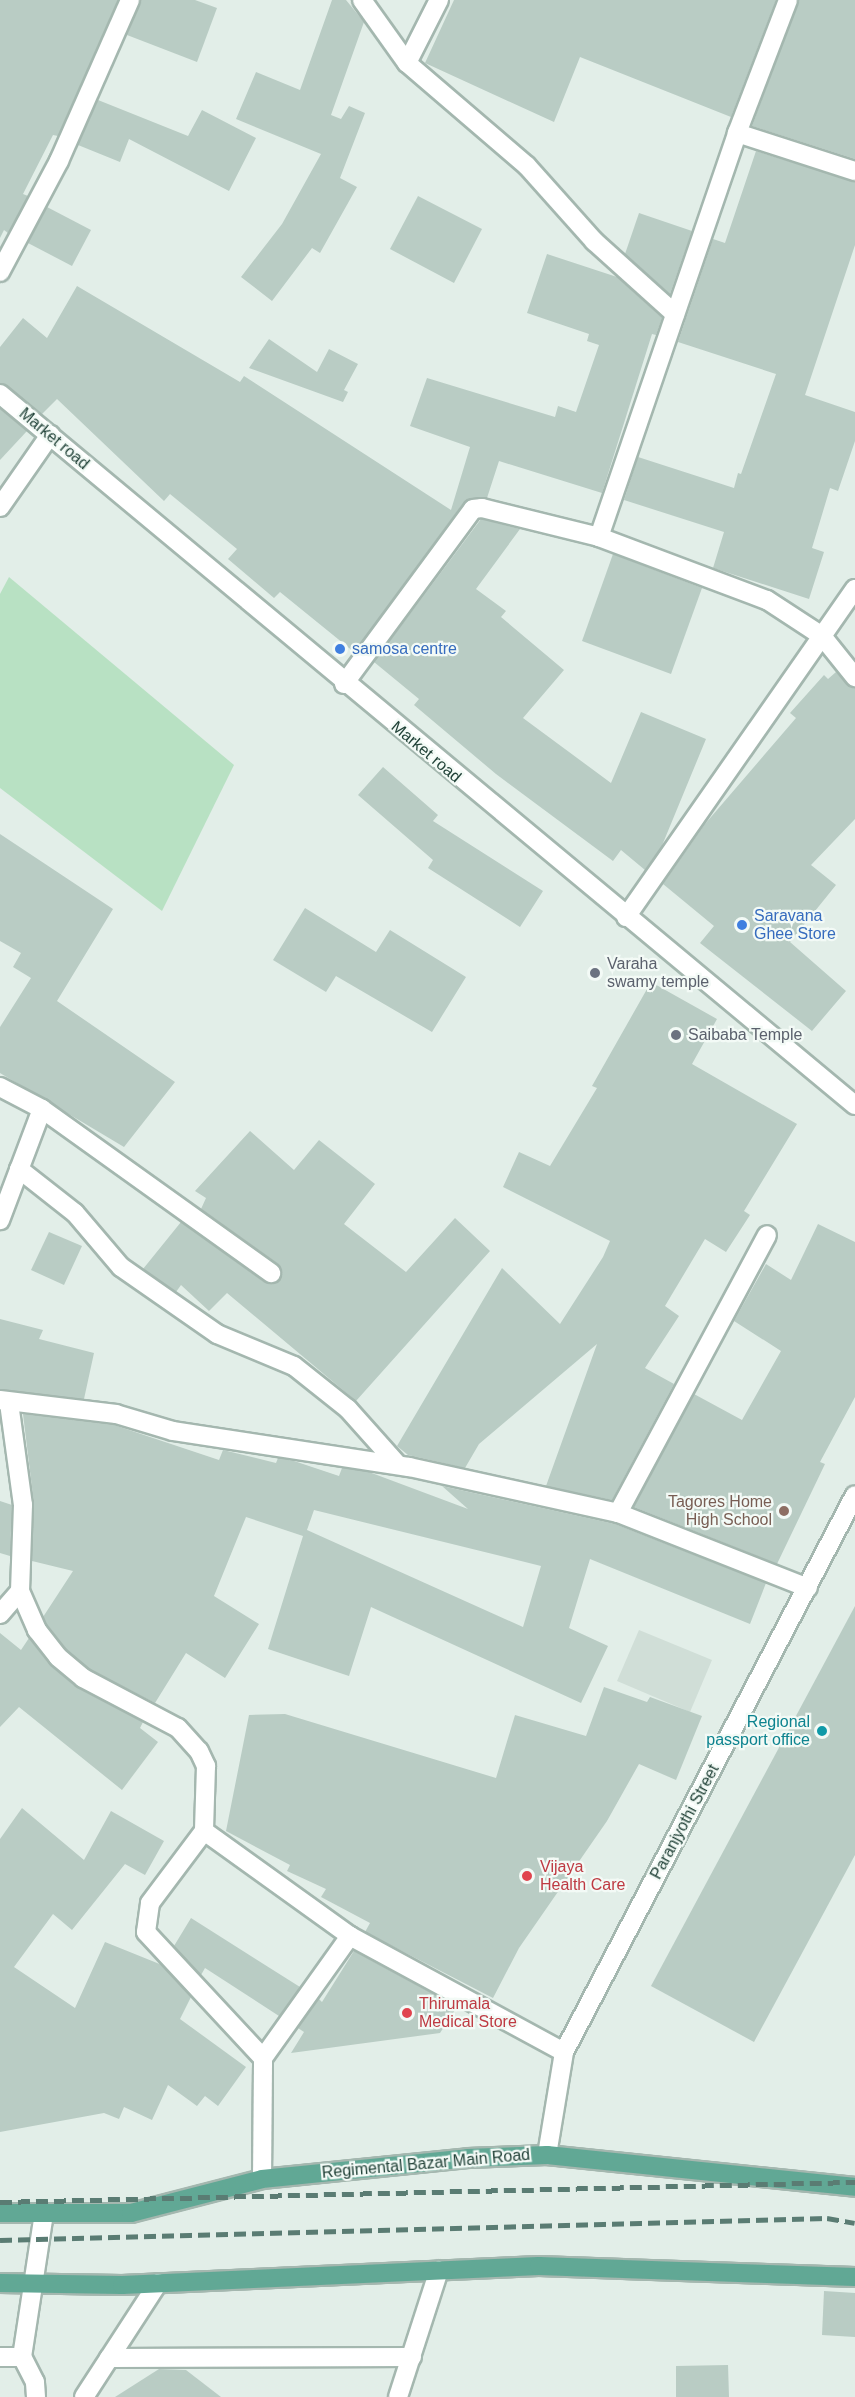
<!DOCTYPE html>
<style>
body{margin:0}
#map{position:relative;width:855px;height:2397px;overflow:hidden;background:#e2eee8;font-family:Arial,sans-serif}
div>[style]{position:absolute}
.built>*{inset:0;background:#d0ded7}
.green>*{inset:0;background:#b8e1c3}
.building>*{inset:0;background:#b9ccc4}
.roads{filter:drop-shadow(2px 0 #a4b7af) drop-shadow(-2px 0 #a4b7af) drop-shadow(0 2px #a4b7af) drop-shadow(0 -2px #a4b7af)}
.minor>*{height:18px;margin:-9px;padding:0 9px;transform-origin:9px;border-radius:9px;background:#fff}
.major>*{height:18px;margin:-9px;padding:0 9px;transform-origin:9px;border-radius:9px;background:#61a895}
.rail>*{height:4.5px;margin-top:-2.25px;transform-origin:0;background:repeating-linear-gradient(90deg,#5a7c73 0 12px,transparent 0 18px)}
.dots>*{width:16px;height:16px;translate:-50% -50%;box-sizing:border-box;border:3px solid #f3faf6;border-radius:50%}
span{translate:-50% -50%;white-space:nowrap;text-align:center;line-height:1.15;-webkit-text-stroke:4.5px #f3faf6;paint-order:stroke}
.street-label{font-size:16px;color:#204137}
.shop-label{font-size:16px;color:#366cbe}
.left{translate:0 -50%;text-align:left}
.worship-label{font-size:16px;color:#5b616d}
.education-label{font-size:16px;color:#785e54}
.right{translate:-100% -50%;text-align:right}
.culture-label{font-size:16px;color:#0d838f}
.health-label{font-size:16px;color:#be3a42}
</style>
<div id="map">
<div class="built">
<div style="clip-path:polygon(639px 1630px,712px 1660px,690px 1712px,617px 1681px)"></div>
</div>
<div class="green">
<div style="clip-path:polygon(9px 577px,234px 765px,162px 911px,0 788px,0 594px)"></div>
</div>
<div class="building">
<div style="clip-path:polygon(0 0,118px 0,58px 136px,53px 135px,23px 194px,28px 196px,8px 233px,4px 230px,0 238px)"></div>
<div style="clip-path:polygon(141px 0,195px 0,217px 8px,197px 62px,127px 35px)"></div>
<div style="clip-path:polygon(332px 0,346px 0,364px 22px,331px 115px,341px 119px,349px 106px,365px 113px,340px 178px,357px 187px,320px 253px,312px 248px,272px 301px,241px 277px,282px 224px,321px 154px,236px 119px,256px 72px,300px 90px)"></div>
<div style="clip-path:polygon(454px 0,776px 0,731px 117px,580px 57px,554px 122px,425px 63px)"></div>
<div style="clip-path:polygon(799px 0,855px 0,855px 159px,752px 126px)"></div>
<div style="clip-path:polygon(98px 100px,188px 136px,202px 110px,256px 138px,229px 191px,129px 139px,120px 162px,78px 145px)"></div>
<div style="clip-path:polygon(756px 151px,855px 182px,855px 245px,805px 395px,855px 412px,855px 441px,838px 491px,830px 488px,812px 548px,824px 552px,809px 599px,713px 568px,724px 532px,624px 500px,638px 457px,734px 488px,738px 473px,741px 474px,776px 374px,678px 342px,713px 239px,725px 243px)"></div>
<div style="clip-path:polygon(418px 196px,482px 229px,454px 283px,390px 249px)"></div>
<div style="clip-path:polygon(47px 207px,91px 230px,72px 266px,28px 243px)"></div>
<div style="clip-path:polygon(639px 213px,692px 231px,670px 294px,625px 254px)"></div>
<div style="clip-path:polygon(547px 254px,617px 277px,662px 318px,656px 335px,652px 334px,602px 493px,499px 461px,487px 498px,464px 502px,354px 652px,280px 592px,274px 598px,228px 559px,237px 549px,170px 494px,164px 501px,57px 399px,42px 414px,0 383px,0 347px,23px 318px,47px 338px,77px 286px,240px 382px,244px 376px,451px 510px,470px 447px,410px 426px,427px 378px,555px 417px,558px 406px,576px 412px,599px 345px,587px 341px,589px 334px,527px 313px)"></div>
<div style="clip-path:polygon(269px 339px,317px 372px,329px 349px,358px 364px,344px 390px,348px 392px,343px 402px,249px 368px)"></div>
<div style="clip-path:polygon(0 409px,27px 431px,0 460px)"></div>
<div style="clip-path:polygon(481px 519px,520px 529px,476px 589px,506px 611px,501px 617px,564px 670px,523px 718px,611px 783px,641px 712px,706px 739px,661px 848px,645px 870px,621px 850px,613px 861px,496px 774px,414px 705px,419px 699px,374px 662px)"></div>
<div style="clip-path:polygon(613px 554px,702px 588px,671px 674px,582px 641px)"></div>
<div style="clip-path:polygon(836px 672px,855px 688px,855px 819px,811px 865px,836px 885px,790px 942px,846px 991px,812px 1031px,700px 943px,714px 926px,663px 884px,705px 824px,796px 718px,790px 713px,824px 675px,828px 679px)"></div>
<div style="clip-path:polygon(383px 767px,438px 815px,433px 821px,543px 891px,520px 927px,428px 868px,433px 860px,358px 795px)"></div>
<div style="clip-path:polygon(0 834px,113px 909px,57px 1001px,175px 1082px,124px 1147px,0 1073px,0 1027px,31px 978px,13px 967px,21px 953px,0 941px)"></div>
<div style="clip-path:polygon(305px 908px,376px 952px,390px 930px,466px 977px,432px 1032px,336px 976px,326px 992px,273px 960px)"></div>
<div style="clip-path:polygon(651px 982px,717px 1019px,692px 1064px,797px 1124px,744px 1211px,750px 1215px,726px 1252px,705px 1239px,665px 1306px,679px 1316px,645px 1368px,674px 1384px,612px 1500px,546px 1486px,597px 1344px,479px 1444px,465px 1468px,408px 1455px,397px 1446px,502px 1268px,560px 1324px,603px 1257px,610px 1241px,503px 1187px,519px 1152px,550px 1166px,597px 1088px,592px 1086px)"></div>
<div style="clip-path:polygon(250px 1131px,294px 1170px,319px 1140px,375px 1184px,344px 1224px,406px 1272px,455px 1218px,490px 1251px,356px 1401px,227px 1293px,209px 1311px,181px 1285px,176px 1292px,143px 1269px,181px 1222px,264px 1282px,280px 1280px,282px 1274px,278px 1264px,201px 1209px,206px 1198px,195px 1191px)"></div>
<div style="clip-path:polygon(818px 1224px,855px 1242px,855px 1397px,820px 1462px,825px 1464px,777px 1564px,634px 1507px,694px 1394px,742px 1420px,781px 1351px,734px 1321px,766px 1264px,791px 1280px)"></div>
<div style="clip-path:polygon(49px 1232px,82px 1246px,64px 1285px,31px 1270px)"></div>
<div style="clip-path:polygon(0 1319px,43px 1330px,39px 1339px,94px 1353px,84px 1399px,0 1389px)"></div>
<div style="clip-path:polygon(evenodd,23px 1414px,114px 1425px,219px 1460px,223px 1450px,276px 1463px,278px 1458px,294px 1461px,339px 1476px,342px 1468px,369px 1472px,468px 1509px,442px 1486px,615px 1524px,766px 1583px,750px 1624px,590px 1559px,569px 1628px,608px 1646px,581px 1703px,371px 1607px,349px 1676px,268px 1649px,303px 1536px,246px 1517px,214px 1596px,259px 1624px,225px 1678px,186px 1653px,155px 1703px,89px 1669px,66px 1649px,47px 1624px,43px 1617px,73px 1571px,32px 1561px,34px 1504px,23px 1414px,314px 1510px,541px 1566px,523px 1627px,307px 1530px,314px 1510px)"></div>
<div style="clip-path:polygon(0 1501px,12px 1505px,10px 1556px,0 1553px)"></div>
<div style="clip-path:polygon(855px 1606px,855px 1855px,754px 2042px,651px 1986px)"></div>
<div style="clip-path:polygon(0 1633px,21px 1650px,29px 1638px,49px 1664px,76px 1687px,143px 1722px,140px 1728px,158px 1742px,122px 1790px,19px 1707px,0 1727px)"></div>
<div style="clip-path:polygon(604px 1687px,647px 1702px,650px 1697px,702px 1716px,676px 1780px,639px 1764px,607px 1821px,519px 1948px,493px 1998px,365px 1932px,370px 1923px,321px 1897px,326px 1889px,287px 1871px,290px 1865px,226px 1831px,249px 1715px,285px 1714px,496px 1778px,515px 1715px,586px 1736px)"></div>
<div style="clip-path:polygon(22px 1808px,84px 1860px,111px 1811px,164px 1841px,145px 1875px,125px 1864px,72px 1930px,53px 1914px,14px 1967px,75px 2008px,105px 1942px,162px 1965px,191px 1997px,180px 2019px,246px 2067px,218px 2106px,205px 2096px,197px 2106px,168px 2085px,152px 2120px,124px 2107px,119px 2119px,104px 2113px,0 2132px,0 1839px)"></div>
<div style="clip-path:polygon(191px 1918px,300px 1987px,279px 2016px,205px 1968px,201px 1975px,174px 1946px)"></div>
<div style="clip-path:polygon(354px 1951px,457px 2007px,440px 2033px,291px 2053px,304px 2032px,298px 2028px,319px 1999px,322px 2002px)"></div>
<div style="clip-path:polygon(824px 2291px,855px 2293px,855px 2337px,822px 2335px)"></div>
<div style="clip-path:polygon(728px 2365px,729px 2397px,676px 2397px,676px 2366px)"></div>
<div style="clip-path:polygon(159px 2369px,186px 2370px,221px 2397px,115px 2397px)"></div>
</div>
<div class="roads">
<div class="minor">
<div style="left:362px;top:0;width:77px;rotate:54.5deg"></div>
<div style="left:407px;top:63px;width:158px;rotate:40.6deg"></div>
<div style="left:527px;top:166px;width:101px;rotate:48.2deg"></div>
<div style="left:594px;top:241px;width:109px;rotate:42deg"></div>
<div style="left:407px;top:63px;width:71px;rotate:-63.1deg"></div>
<div style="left:737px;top:133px;width:124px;rotate:17.9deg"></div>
<div style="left:0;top:272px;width:126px;rotate:-62deg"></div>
<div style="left:59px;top:161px;width:176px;rotate:-66.2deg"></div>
<div style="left:0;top:394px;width:1112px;rotate:39.75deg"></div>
<div style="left:0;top:507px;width:88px;rotate:-55.2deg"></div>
<div style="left:599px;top:537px;width:179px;rotate:20.6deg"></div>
<div style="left:767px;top:600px;width:66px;rotate:33.2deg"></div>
<div style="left:822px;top:636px;width:53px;rotate:51.2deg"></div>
<div style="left:344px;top:684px;width:217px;rotate:-53.6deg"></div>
<div style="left:473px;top:509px;width:9px;rotate:-6deg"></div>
<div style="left:482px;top:508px;width:121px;rotate:13.9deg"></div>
<div style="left:599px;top:537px;width:427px;rotate:-71.1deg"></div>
<div style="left:737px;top:133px;width:142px;rotate:-69deg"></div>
<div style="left:626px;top:917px;width:400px;rotate:-55.1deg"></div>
<div style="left:0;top:1087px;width:47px;rotate:27.6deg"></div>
<div style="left:42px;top:1109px;width:119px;rotate:110.7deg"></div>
<div style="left:42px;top:1109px;width:282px;rotate:35.6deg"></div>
<div style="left:19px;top:1169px;width:71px;rotate:38.2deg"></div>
<div style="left:75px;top:1213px;width:71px;rotate:49.6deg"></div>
<div style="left:121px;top:1267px;width:117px;rotate:34.9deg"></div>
<div style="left:217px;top:1334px;width:83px;rotate:22.6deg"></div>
<div style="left:294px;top:1366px;width:69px;rotate:38.5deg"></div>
<div style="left:348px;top:1409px;width:75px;rotate:48.2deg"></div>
<div style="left:0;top:1400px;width:117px;rotate:6.9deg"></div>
<div style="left:116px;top:1414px;width:59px;rotate:16.6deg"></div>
<div style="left:173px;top:1431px;width:239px;rotate:8.7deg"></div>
<div style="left:409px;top:1467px;width:214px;rotate:12.4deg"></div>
<div style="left:618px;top:1513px;width:204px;rotate:21.5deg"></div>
<div style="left:9px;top:1403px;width:103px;rotate:82.2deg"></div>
<div style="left:23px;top:1505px;width:86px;rotate:92deg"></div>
<div style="left:20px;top:1591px;width:43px;rotate:66.4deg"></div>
<div style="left:37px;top:1630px;width:34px;rotate:52deg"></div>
<div style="left:58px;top:1657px;width:33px;rotate:40deg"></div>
<div style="left:83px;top:1678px;width:107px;rotate:27.8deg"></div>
<div style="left:178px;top:1728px;width:31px;rotate:48deg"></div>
<div style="left:199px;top:1751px;width:17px;rotate:65deg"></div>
<div style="left:206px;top:1766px;width:65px;rotate:91.8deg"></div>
<div style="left:618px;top:1513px;width:315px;rotate:-61.8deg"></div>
<div style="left:0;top:1614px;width:30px;rotate:-49deg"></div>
<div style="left:263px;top:2058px;width:172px;rotate:-132.9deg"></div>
<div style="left:146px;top:1932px;width:29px;rotate:-82deg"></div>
<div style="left:150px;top:1903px;width:90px;rotate:-53.1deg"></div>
<div style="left:204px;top:1831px;width:180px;rotate:35.7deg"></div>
<div style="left:547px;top:2155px;width:104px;rotate:-80.6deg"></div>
<div style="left:564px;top:2052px;width:628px;rotate:-62.42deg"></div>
<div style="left:262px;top:2179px;width:121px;rotate:-89.5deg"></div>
<div style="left:263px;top:2058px;width:150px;rotate:-54.5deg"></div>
<div style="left:350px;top:1936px;width:243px;rotate:28.5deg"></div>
<div style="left:0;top:2357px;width:22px"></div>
<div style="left:109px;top:2358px;width:303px;rotate:-0.2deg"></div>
<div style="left:36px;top:2397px;width:15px;rotate:-94deg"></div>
<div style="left:35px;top:2382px;width:28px;rotate:-117deg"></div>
<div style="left:22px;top:2357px;width:146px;rotate:-81.3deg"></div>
<div style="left:84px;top:2397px;width:136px;rotate:-57deg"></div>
<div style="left:398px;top:2397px;width:133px;rotate:-72.1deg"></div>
</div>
<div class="major">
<div style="left:0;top:2213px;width:131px"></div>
<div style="left:131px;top:2213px;width:135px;rotate:-14.5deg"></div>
<div style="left:262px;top:2179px;width:207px;rotate:-5.8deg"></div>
<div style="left:468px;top:2158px;width:79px;rotate:-2.2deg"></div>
<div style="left:547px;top:2155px;width:310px;rotate:5.9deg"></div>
<div style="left:0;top:2283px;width:122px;rotate:0.9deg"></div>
<div style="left:122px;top:2285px;width:417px;rotate:-2.6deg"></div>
<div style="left:539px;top:2266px;width:316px;rotate:2deg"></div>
</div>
</div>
<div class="rail">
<div style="left:0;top:2202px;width:855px;rotate:-1.34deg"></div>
<div style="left:0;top:2240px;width:827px;rotate:-1.52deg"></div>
<div style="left:827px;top:2218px;width:28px;rotate:10deg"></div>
</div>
<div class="dots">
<div style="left:340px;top:649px;background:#3f7fe0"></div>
<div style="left:742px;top:925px;background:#3f7fe0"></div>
<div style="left:595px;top:973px;background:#6b7280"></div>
<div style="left:676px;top:1035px;background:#6b7280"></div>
<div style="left:784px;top:1511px;background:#8d6e63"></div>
<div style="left:822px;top:1731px;background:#0f9aa8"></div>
<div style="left:527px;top:1876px;background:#e0444e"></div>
<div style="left:407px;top:2013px;background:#e0444e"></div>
</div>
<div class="street-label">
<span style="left:54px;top:439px;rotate:40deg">Market road</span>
<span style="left:426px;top:752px;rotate:40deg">Market road</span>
<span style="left:685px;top:1822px;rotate:-62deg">Paranjyothi Street</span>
<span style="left:426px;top:2164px;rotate:-5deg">Regimental Bazar Main Road</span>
</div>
<div class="shop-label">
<span class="left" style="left:352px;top:649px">samosa centre</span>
<span class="left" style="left:754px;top:925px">Saravana<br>Ghee Store</span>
</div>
<div class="worship-label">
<span class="left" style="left:607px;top:973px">Varaha<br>swamy temple</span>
<span class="left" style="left:688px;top:1035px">Saibaba Temple</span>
</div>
<div class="education-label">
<span class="right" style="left:772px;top:1511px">Tagores Home<br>High School</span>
</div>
<div class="culture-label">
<span class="right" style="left:810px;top:1731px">Regional<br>passport office</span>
</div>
<div class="health-label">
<span class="left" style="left:540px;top:1876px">Vijaya<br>Health Care</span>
<span class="left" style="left:419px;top:2013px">Thirumala<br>Medical Store</span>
</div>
</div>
